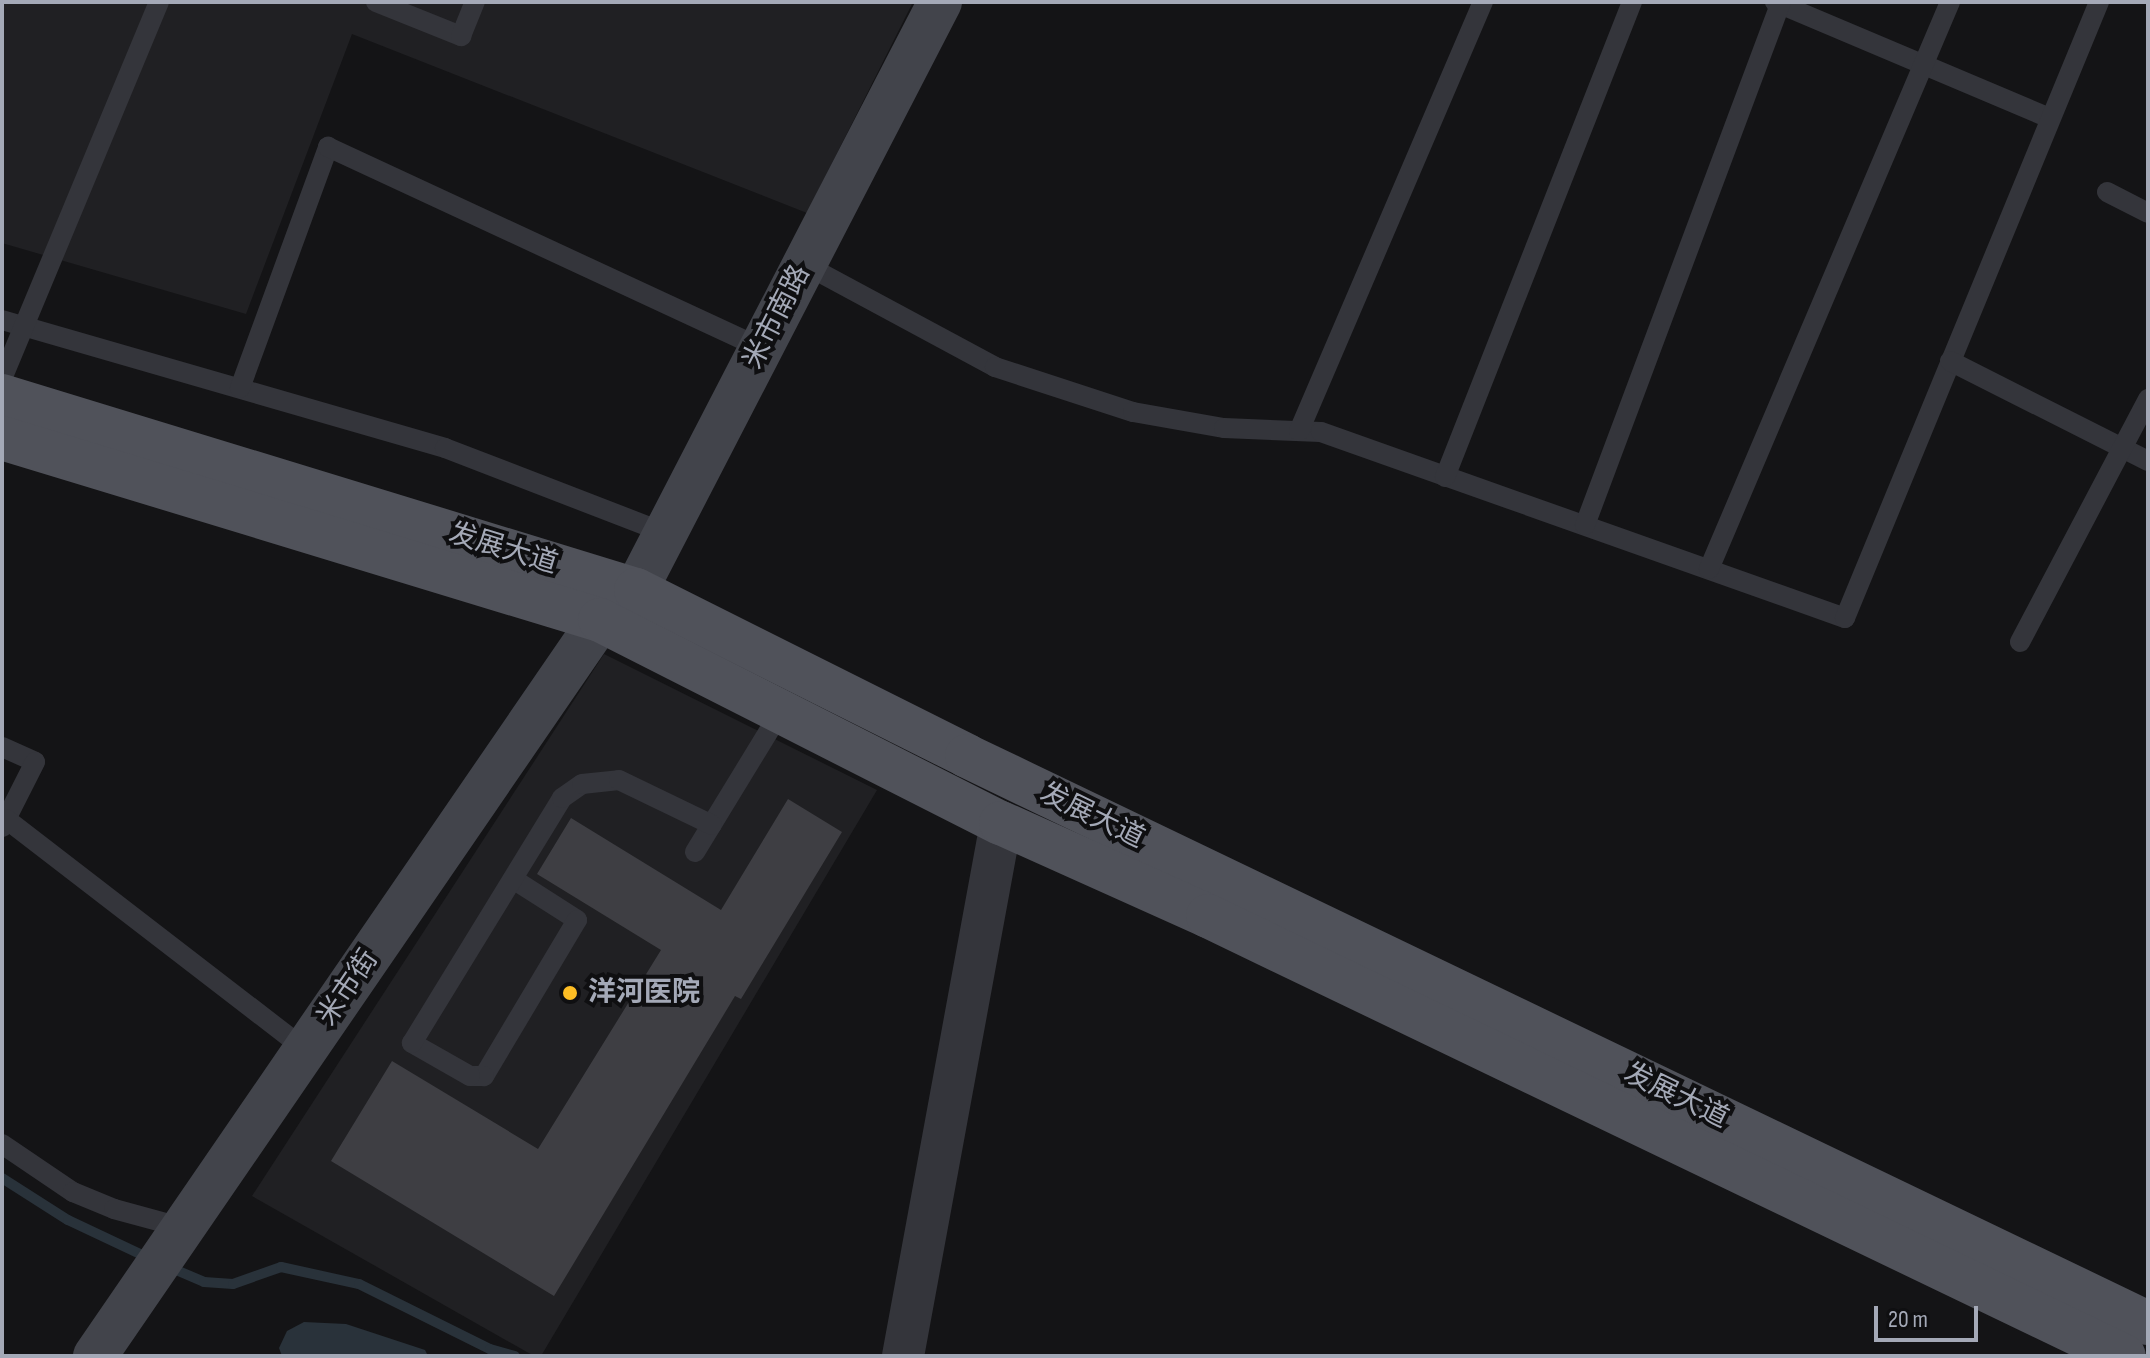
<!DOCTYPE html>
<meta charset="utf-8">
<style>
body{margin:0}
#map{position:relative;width:2150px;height:1358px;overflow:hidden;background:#141416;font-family:"Sofia Sans Condensed","Noto Sans SC",sans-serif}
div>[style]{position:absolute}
.built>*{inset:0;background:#202023}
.water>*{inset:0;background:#29323a}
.stream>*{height:10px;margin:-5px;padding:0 5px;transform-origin:5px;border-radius:5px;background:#29323a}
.building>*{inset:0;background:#3e3e43}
.lane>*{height:20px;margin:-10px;padding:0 10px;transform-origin:10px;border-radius:10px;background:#34353b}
.street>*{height:42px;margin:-21px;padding:0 21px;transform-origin:21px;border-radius:21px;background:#34353b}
.secondary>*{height:44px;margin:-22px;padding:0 22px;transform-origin:22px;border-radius:22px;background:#42444b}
.primary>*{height:44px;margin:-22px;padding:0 22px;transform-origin:22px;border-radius:22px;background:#50525a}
.dots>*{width:22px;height:22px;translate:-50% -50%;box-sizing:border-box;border:4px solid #0f0f11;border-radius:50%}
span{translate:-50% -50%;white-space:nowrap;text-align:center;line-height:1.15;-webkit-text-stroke:8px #0f0f11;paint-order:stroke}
.street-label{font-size:28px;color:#a4a9b7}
.poi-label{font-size:28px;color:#a4a9b7;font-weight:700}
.left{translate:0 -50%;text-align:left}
.frame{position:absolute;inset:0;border:4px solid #a4a9b7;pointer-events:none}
.scale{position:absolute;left:1874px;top:1306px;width:104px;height:36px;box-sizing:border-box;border:4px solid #a4a9b7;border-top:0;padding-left:10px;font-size:24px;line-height:28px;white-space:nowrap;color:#a4a9b7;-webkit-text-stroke:6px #0f0f11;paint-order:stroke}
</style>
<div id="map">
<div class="built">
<div style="clip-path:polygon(2px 2px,913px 2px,807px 213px,352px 34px,246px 314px,2px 243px)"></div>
<div style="clip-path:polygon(604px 654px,877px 790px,541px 1356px,534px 1356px,252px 1196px)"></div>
</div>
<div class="water">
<div style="clip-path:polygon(304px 1322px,346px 1324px,425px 1350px,428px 1356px,282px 1356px,279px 1348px,287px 1331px)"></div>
</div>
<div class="stream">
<div style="left:2px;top:1178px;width:78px;rotate:32.5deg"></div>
<div style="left:68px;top:1220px;width:92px;rotate:25.2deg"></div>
<div style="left:169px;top:1267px;width:38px;rotate:23deg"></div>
<div style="left:204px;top:1282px;width:29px;rotate:4deg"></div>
<div style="left:233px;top:1284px;width:51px;rotate:-19.5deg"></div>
<div style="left:281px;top:1267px;width:80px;rotate:12.3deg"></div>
<div style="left:359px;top:1284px;width:146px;rotate:26.4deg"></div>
<div style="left:490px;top:1349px;width:26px;rotate:16deg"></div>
</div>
<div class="building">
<div style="clip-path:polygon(788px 799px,842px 832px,741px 999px,735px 996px,554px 1296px,331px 1161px,392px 1061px,538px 1149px,661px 950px,537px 874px,571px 818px,721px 910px)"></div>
</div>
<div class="lane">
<div style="left:376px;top:2px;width:92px;rotate:21.8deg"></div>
<div style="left:461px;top:36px;width:37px;rotate:-68deg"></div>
<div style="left:1775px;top:2px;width:298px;rotate:22.9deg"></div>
<div style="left:2107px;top:192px;width:46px;rotate:27.1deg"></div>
<div style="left:804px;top:264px;width:217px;rotate:28.3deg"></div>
<div style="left:995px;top:367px;width:145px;rotate:18.1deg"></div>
<div style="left:1133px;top:412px;width:92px;rotate:10deg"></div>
<div style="left:1224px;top:428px;width:97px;rotate:2.4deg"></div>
<div style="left:1321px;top:432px;width:556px;rotate:19.54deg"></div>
<div style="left:1845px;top:618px;width:666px;rotate:-67.59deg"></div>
<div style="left:2px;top:320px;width:461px;rotate:16.1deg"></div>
<div style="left:445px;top:448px;width:236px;rotate:21.1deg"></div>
<div style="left:1950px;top:361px;width:222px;rotate:26.8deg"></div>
<div style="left:2px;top:379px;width:408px;rotate:-67.4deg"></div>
<div style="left:240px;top:388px;width:257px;rotate:-69.9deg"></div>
<div style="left:328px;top:147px;width:477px;rotate:24.9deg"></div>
<div style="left:1299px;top:431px;width:467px;rotate:-66.8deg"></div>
<div style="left:1445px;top:477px;width:510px;rotate:-68.51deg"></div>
<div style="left:1585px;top:525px;width:559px;rotate:-69.46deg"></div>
<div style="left:1709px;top:569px;width:616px;rotate:-66.97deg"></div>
<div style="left:2020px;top:642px;width:275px;rotate:-62.2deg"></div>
<div style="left:2px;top:747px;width:36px;rotate:24deg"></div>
<div style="left:35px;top:762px;width:73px;rotate:116.9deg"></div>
<div style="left:6px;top:819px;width:379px;rotate:37.6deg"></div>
<div style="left:695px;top:852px;width:169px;rotate:-58.6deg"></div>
<div style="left:513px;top:879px;width:76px;rotate:32.6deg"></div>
<div style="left:577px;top:920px;width:182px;rotate:120.8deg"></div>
<div style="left:484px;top:1076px;width:14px;rotate:180deg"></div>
<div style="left:470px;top:1076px;width:67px;rotate:-150.4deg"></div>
<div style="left:412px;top:1043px;width:287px;rotate:-58.5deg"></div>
<div style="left:562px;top:798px;width:24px;rotate:-35deg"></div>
<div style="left:582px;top:784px;width:37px;rotate:-6deg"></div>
<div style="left:619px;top:780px;width:103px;rotate:25.8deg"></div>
<div style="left:2px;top:1144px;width:86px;rotate:34.1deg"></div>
<div style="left:73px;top:1192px;width:44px;rotate:22.5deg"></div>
<div style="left:114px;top:1209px;width:73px;rotate:15.2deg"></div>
</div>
<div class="street">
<div style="left:903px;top:1356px;width:542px;rotate:-79.58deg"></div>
</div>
<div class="secondary">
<div style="left:95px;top:1356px;width:893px;rotate:-55.54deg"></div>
<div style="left:600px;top:620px;width:47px;rotate:-39.8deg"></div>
<div style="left:636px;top:590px;width:662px;rotate:-62.66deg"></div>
</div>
<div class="primary">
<div style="left:2px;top:396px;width:663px;rotate:17.01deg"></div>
<div style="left:636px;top:590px;width:370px;rotate:26.6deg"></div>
<div style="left:967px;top:756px;width:1310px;rotate:25.65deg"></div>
<div style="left:2px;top:438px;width:625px;rotate:16.93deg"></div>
<div style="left:600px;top:620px;width:449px;rotate:26.9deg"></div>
<div style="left:1001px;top:823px;width:227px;rotate:24.2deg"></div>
<div style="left:1208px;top:916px;width:1016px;rotate:25.66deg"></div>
</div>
<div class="dots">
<div style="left:570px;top:993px;background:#fdbd24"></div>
</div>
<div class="street-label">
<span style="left:777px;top:317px;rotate:-63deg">米市南路</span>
<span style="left:503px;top:549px;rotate:17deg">发展大道</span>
<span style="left:1092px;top:816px;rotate:26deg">发展大道</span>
<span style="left:348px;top:988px;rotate:-56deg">米市街</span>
<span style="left:1676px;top:1096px;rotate:26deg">发展大道</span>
</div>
<div class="poi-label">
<span class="left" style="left:588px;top:993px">洋河医院</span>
</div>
<div class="frame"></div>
<div class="scale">20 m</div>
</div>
